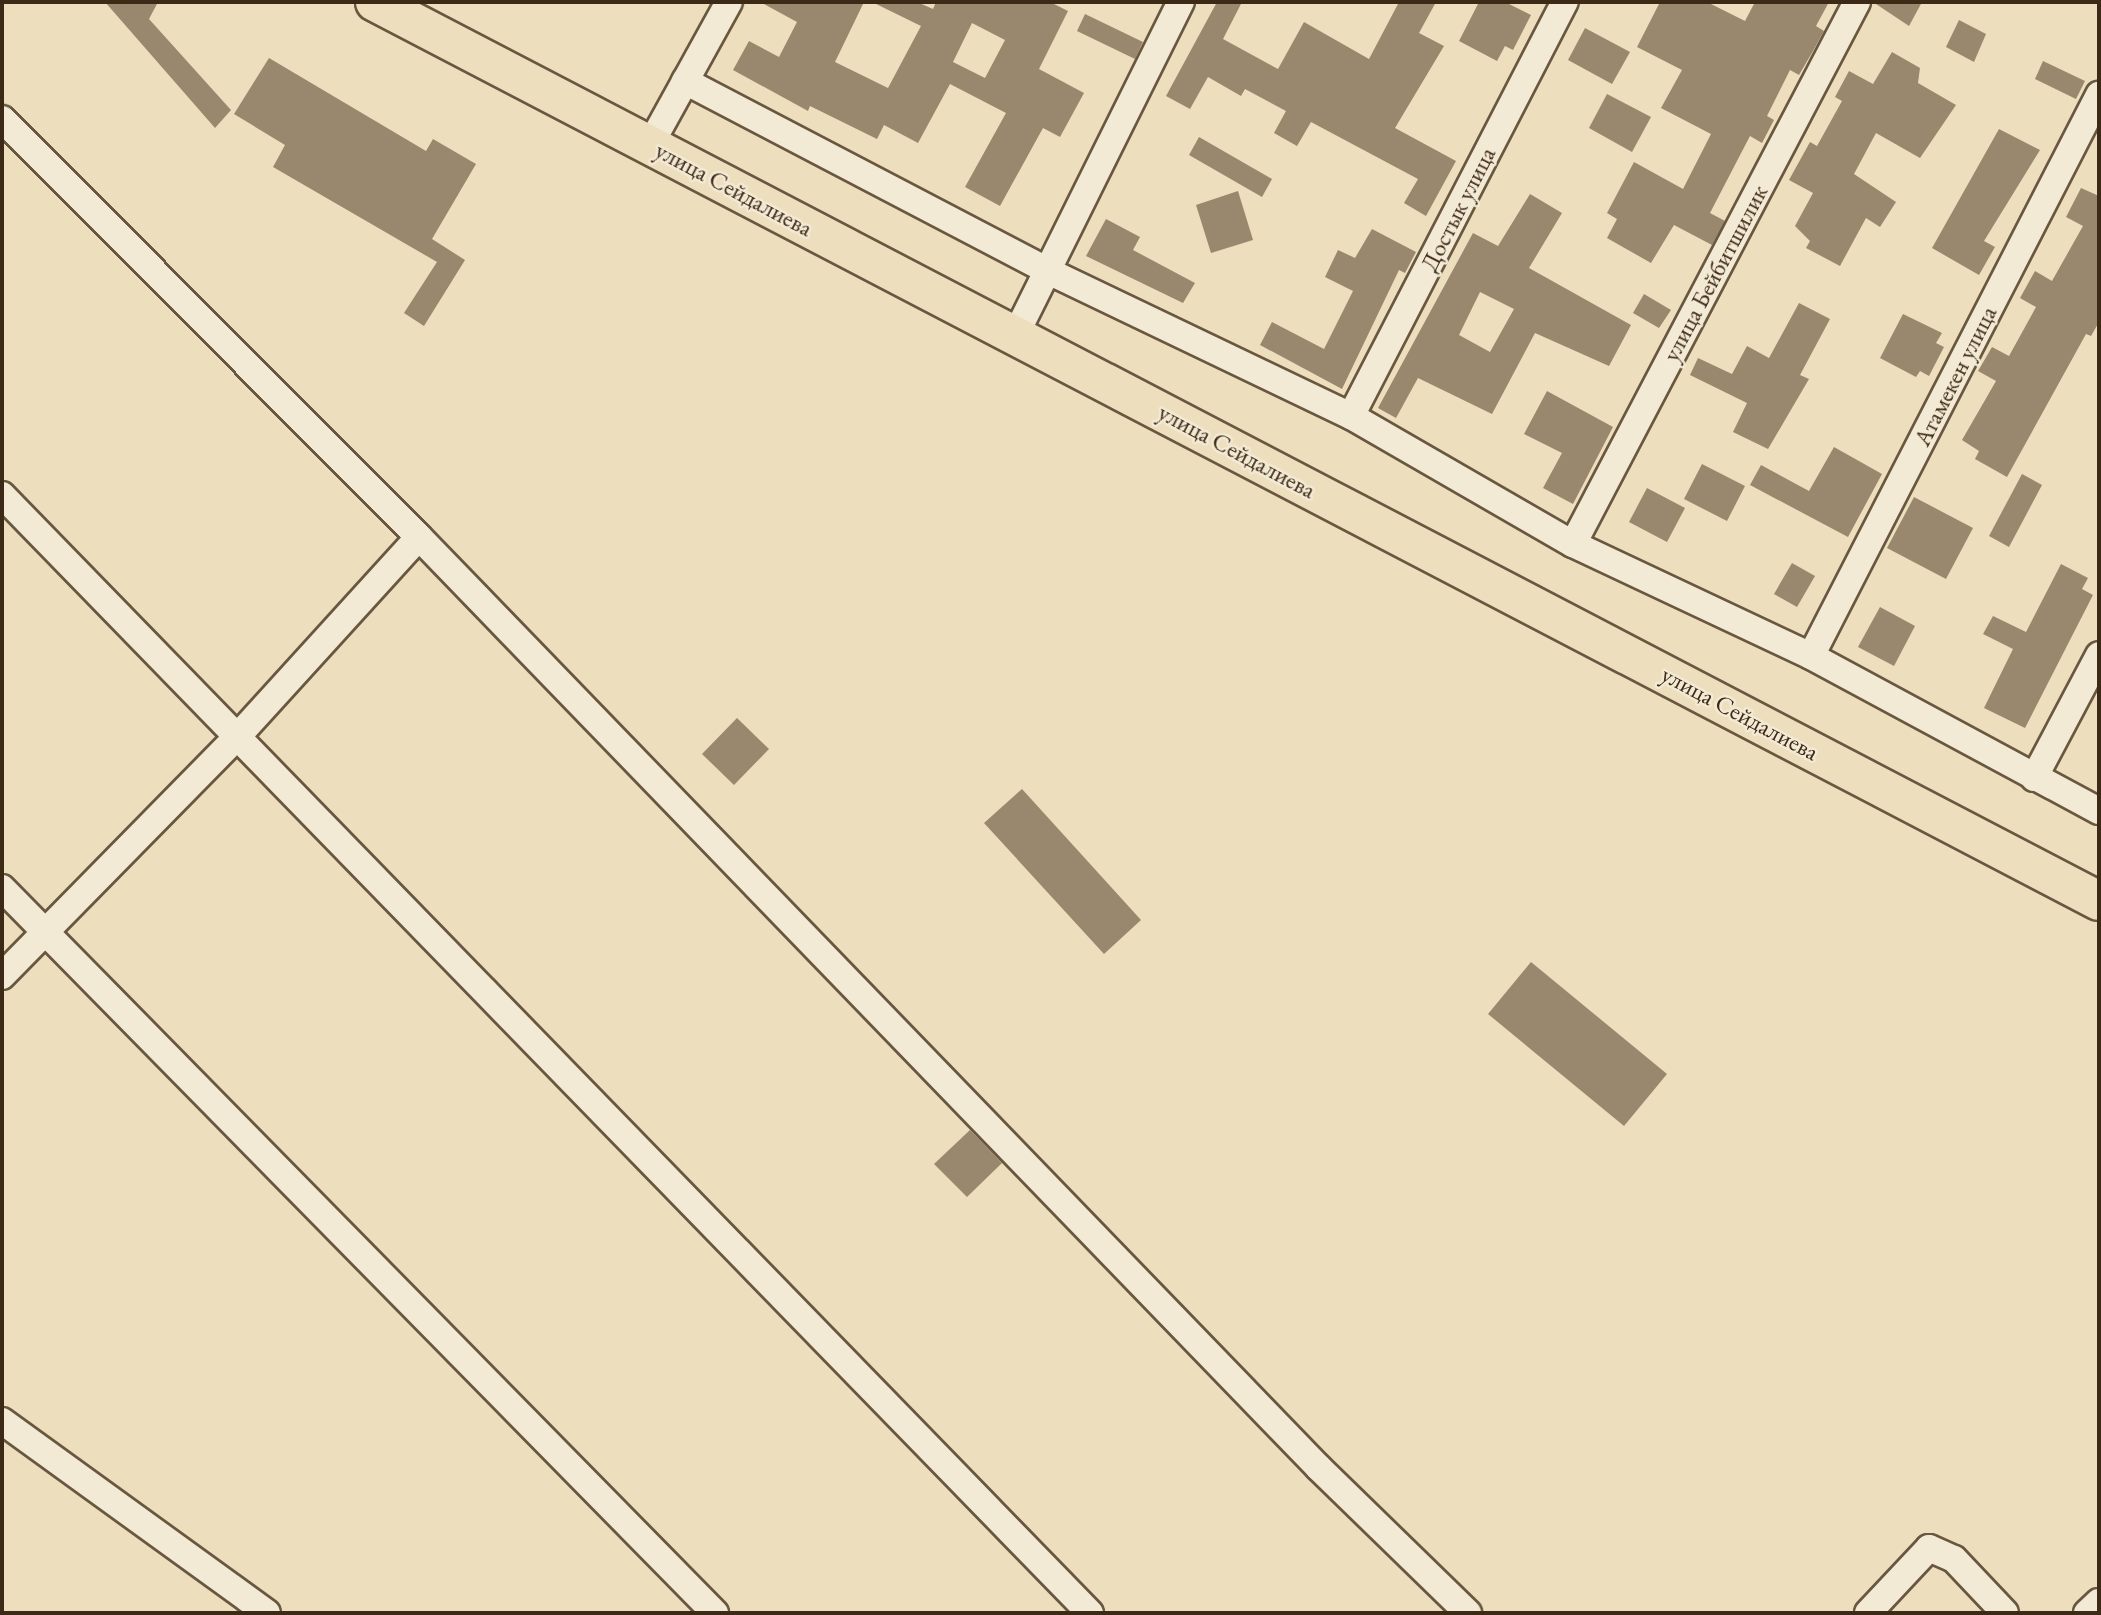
<!DOCTYPE html>
<meta charset="utf-8">
<style>
body{margin:0}
#map{position:relative;width:2101px;height:1615px;overflow:hidden;background:#eddebe;font-family:"EB Garamond",serif}
div>[style]{position:absolute}
.building>*{inset:0;background:#99886d}
.roads{filter:drop-shadow(2px 0 #695740) drop-shadow(-2px 0 #695740) drop-shadow(0 2px #695740) drop-shadow(0 -2px #695740)}
.street>*{height:26px;margin:-13px;padding:0 13px;transform-origin:13px;border-radius:13px;background:#f3ead5}
.primary>*{height:38px;margin:-19px;padding:0 19px;transform-origin:19px;border-radius:19px;background:#eddebe}
span{translate:-50% -50%;white-space:nowrap;text-align:center;line-height:1.15;-webkit-text-stroke:5px #f3ead5;paint-order:stroke}
.street-label{font-size:24px;color:#3d2a16}
.frame{position:absolute;inset:0;border:4px solid #3d2a16;pointer-events:none}
</style>
<div id="map">
<div class="building">
<div style="clip-path:polygon(105px 2px,158px 2px,149px 19px,231px 110px,215px 128px)"></div>
<div style="clip-path:polygon(evenodd,760px 2px,864px 2px,835px 62px,888px 88px,921px 26px,872px 2px,917px 2px,933px 9px,936px 2px,1050px 2px,1068px 11px,1039px 69px,1084px 93px,1060px 137px,1043px 128px,1000px 206px,965px 187px,1006px 113px,950px 84px,918px 143px,884px 125px,877px 139px,810px 106px,808px 111px,733px 70px,749px 41px,779px 57px,797px 22px,760px 2px,972px 23px,1005px 40px,985px 78px,953px 62px,972px 23px)"></div>
<div style="clip-path:polygon(1217px 2px,1242px 2px,1223px 39px,1278px 69px,1304px 22px,1369px 59px,1399px 2px,1436px 2px,1419px 33px,1444px 46px,1395px 128px,1456px 161px,1426px 216px,1404px 203px,1418px 179px,1311px 122px,1297px 146px,1274px 133px,1286px 111px,1245px 89px,1241px 96px,1208px 77px,1190px 109px,1166px 96px)"></div>
<div style="clip-path:polygon(1479px 2px,1505px 2px,1531px 15px,1513px 50px,1505px 46px,1497px 61px,1459px 41px)"></div>
<div style="clip-path:polygon(1660px 2px,1707px 2px,1745px 21px,1755px 2px,1829px 2px,1816px 26px,1824px 31px,1813px 51px,1799px 75px,1790px 70px,1767px 116px,1774px 120px,1762px 143px,1750px 136px,1710px 213px,1725px 221px,1712px 245px,1674px 225px,1651px 263px,1607px 238px,1617px 219px,1607px 213px,1634px 162px,1683px 189px,1711px 134px,1661px 108px,1682px 70px,1637px 47px)"></div>
<div style="clip-path:polygon(1873px 2px,1922px 2px,1909px 26px)"></div>
<div style="clip-path:polygon(1085px 14px,1143px 42px,1135px 59px,1077px 31px)"></div>
<div style="clip-path:polygon(1959px 20px,1986px 34px,1974px 62px,1946px 47px)"></div>
<div style="clip-path:polygon(1585px 28px,1630px 52px,1612px 84px,1568px 60px)"></div>
<div style="clip-path:polygon(1892px 52px,1920px 68px,1918px 83px,1956px 105px,1920px 158px,1876px 133px,1854px 174px,1896px 202px,1880px 227px,1866px 218px,1840px 266px,1806px 248px,1810px 241px,1795px 226px,1813px 193px,1789px 180px,1810px 142px,1817px 146px,1842px 101px,1835px 97px,1849px 71px,1873px 84px)"></div>
<div style="clip-path:polygon(269px 58px,426px 151px,433px 139px,476px 164px,432px 239px,465px 260px,424px 326px,404px 313px,437px 262px,273px 167px,285px 145px,234px 114px)"></div>
<div style="clip-path:polygon(2043px 61px,2085px 81px,2076px 99px,2035px 79px)"></div>
<div style="clip-path:polygon(1607px 94px,1651px 117px,1632px 152px,1589px 128px)"></div>
<div style="clip-path:polygon(1999px 129px,2040px 150px,1984px 241px,1995px 247px,1979px 275px,1932px 248px)"></div>
<div style="clip-path:polygon(1199px 137px,1272px 179px,1262px 197px,1189px 155px)"></div>
<div style="clip-path:polygon(2081px 188px,2099px 196px,2099px 322px,2091px 336px,2086px 334px,2007px 477px,1975px 459px,1979px 451px,1962px 440px,1996px 381px,1978px 371px,1992px 347px,2009px 356px,2036px 307px,2020px 298px,2035px 271px,2052px 281px,2083px 226px,2066px 217px)"></div>
<div style="clip-path:polygon(1238px 191px,1253px 240px,1211px 253px,1196px 205px)"></div>
<div style="clip-path:polygon(evenodd,1530px 194px,1562px 213px,1529px 268px,1631px 325px,1609px 366px,1535px 333px,1492px 414px,1418px 378px,1396px 418px,1378px 408px,1473px 233px,1498px 246px,1530px 194px,1480px 292px,1514px 309px,1490px 352px,1459px 335px,1480px 292px)"></div>
<div style="clip-path:polygon(1106px 219px,1140px 237px,1133px 250px,1195px 283px,1183px 303px,1086px 256px)"></div>
<div style="clip-path:polygon(1372px 229px,1416px 252px,1405px 273px,1399px 270px,1342px 389px,1260px 345px,1272px 322px,1324px 349px,1353px 291px,1325px 277px,1338px 250px,1355px 258px)"></div>
<div style="clip-path:polygon(1644px 294px,1671px 310px,1659px 328px,1633px 313px)"></div>
<div style="clip-path:polygon(1799px 303px,1830px 319px,1800px 375px,1809px 379px,1768px 449px,1733px 432px,1747px 403px,1690px 375px,1698px 358px,1732px 374px,1747px 346px,1769px 358px)"></div>
<div style="clip-path:polygon(1903px 314px,1942px 333px,1936px 343px,1944px 347px,1929px 376px,1920px 371px,1916px 377px,1880px 358px)"></div>
<div style="clip-path:polygon(1547px 391px,1613px 427px,1573px 504px,1543px 488px,1562px 453px,1524px 434px)"></div>
<div style="clip-path:polygon(1834px 447px,1882px 474px,1848px 537px,1750px 485px,1761px 465px,1809px 491px)"></div>
<div style="clip-path:polygon(1702px 464px,1745px 486px,1727px 521px,1684px 499px)"></div>
<div style="clip-path:polygon(2022px 474px,2042px 485px,2009px 547px,1989px 536px)"></div>
<div style="clip-path:polygon(1647px 488px,1685px 508px,1667px 542px,1629px 522px)"></div>
<div style="clip-path:polygon(1914px 497px,1973px 528px,1946px 579px,1887px 548px)"></div>
<div style="clip-path:polygon(1792px 563px,1815px 576px,1797px 607px,1774px 594px)"></div>
<div style="clip-path:polygon(2061px 564px,2088px 578px,2082px 589px,2093px 595px,2025px 728px,1984px 708px,2013px 649px,1983px 634px,1993px 616px,2026px 632px)"></div>
<div style="clip-path:polygon(1880px 607px,1915px 626px,1894px 666px,1858px 647px)"></div>
<div style="clip-path:polygon(737px 718px,769px 749px,734px 785px,702px 754px)"></div>
<div style="clip-path:polygon(1022px 789px,1141px 920px,1104px 954px,984px 823px)"></div>
<div style="clip-path:polygon(1531px 962px,1667px 1074px,1624px 1126px,1488px 1014px)"></div>
<div style="clip-path:polygon(970px 1130px,1002px 1163px,967px 1197px,934px 1164px)"></div>
</div>
<div class="roads">
<div class="street">
<div style="left:685px;top:81px;width:410px;rotate:27.6deg"></div>
<div style="left:1048px;top:271px;width:336px;rotate:25.6deg"></div>
<div style="left:1351px;top:416px;width:256px;rotate:30deg"></div>
<div style="left:1573px;top:544px;width:263px;rotate:25.2deg"></div>
<div style="left:1811px;top:656px;width:327px;rotate:28.3deg"></div>
<div style="left:2px;top:119px;width:590px;rotate:45.07deg"></div>
<div style="left:419px;top:537px;width:1295px;rotate:45.97deg"></div>
<div style="left:1319px;top:1468px;width:208px;rotate:44.2deg"></div>
<div style="left:650px;top:145px;width:163px;rotate:-61.1deg"></div>
<div style="left:1015px;top:336px;width:373px;rotate:-63.6deg"></div>
<div style="left:1351px;top:416px;width:466px;rotate:-62.7deg"></div>
<div style="left:2px;top:495px;width:1560px;rotate:45.78deg"></div>
<div style="left:1573px;top:544px;width:612px;rotate:-62.35deg"></div>
<div style="left:1811px;top:656px;width:631px;rotate:-62.83deg"></div>
<div style="left:2034px;top:778px;width:139px;rotate:-62.1deg"></div>
<div style="left:2px;top:888px;width:1017px;rotate:45.48deg"></div>
<div style="left:2px;top:976px;width:335px;rotate:-45.5deg"></div>
<div style="left:237px;top:737px;width:270px;rotate:-47.7deg"></div>
<div style="left:2px;top:1421px;width:327px;rotate:35.9deg"></div>
<div style="left:1868px;top:1613px;width:89px;rotate:-46.8deg"></div>
<div style="left:1929px;top:1548px;width:27px;rotate:24deg"></div>
<div style="left:1954px;top:1559px;width:74px;rotate:46.6deg"></div>
<div style="left:2087px;top:1613px;width:16px;rotate:-43deg"></div>
</div>
<div class="primary">
<div style="left:375px;top:2px;width:1944px;rotate:27.54deg"></div>
</div>
</div>
<div class="street-label">
<span style="left:734px;top:189px;rotate:28deg">улица Сейдалиева</span>
<span style="left:1458px;top:209px;rotate:-63deg">Достык улица</span>
<span style="left:1715px;top:273px;rotate:-62deg">улица Бейбитшилик</span>
<span style="left:1955px;top:376px;rotate:-63deg">Атамекен улица</span>
<span style="left:1237px;top:451px;rotate:28deg">улица Сейдалиева</span>
<span style="left:1740px;top:713px;rotate:28deg">улица Сейдалиева</span>
</div>
<div class="frame"></div>
</div>
